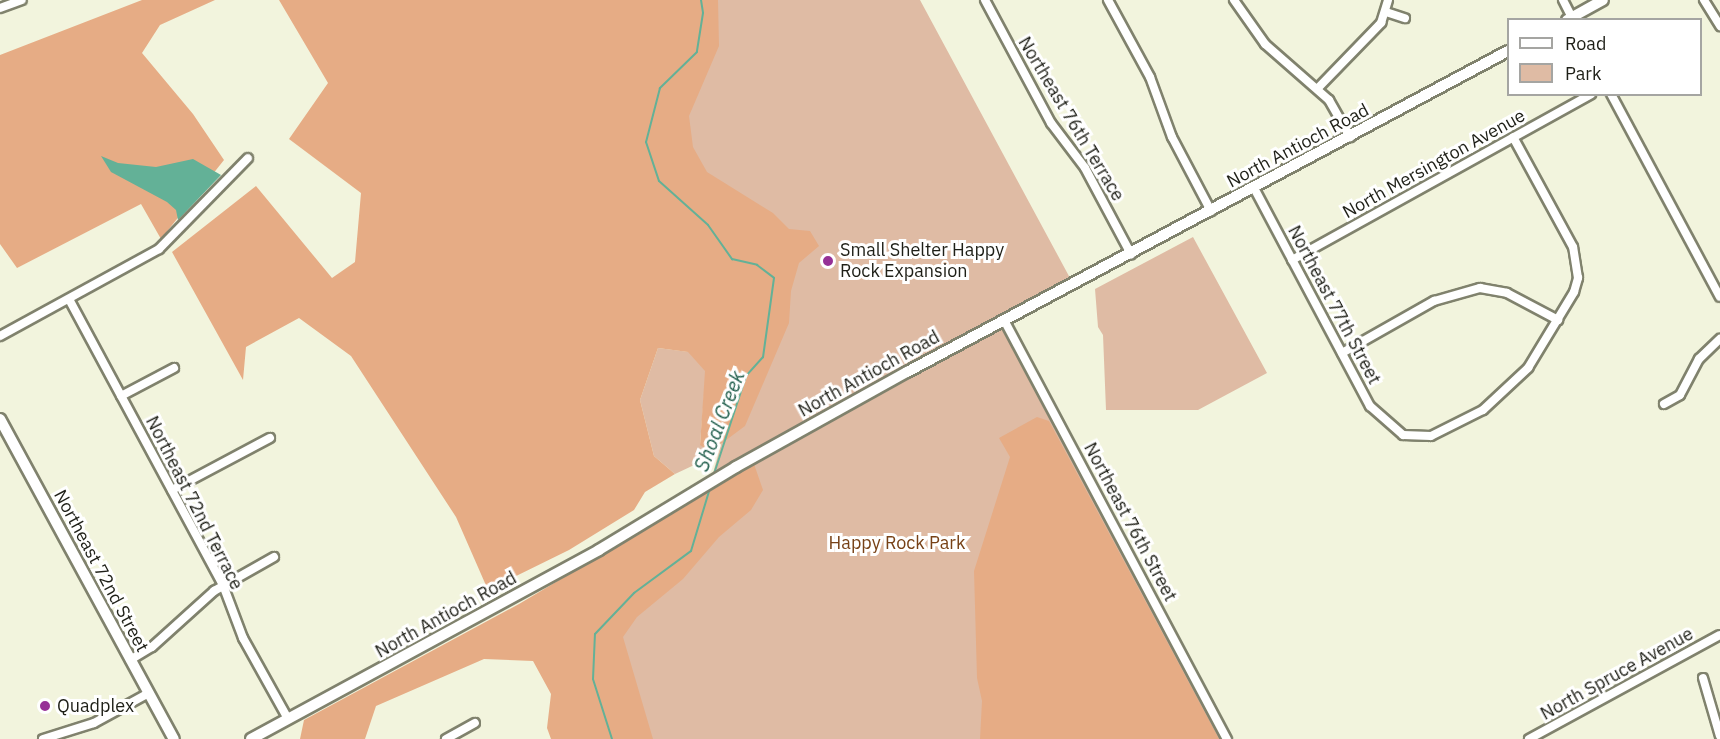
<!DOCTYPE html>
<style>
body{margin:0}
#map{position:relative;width:1720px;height:739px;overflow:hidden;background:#f2f4dd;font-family:"IBM Plex Sans",sans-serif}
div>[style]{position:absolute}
.green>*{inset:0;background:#dfbba4}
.forest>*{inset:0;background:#e6ac85}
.water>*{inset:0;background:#63b197}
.stream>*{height:2px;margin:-1px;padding:0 1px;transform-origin:1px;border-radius:1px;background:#63b197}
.roads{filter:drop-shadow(2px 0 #80826d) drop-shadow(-2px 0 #80826d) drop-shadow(0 2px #80826d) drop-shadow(0 -2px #80826d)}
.street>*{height:8px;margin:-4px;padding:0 4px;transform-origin:4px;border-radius:4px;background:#fff}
.secondary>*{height:10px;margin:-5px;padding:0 5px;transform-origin:5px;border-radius:5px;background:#fff}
.dots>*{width:16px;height:16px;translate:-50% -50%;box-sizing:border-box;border:3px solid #fff;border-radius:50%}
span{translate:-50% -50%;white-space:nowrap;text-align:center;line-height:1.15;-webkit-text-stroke:6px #fff;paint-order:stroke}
.street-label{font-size:18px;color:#1e1f17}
.poi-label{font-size:18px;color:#1e1f17}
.left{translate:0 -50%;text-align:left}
.park-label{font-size:18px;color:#774116}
.water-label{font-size:20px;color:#23604e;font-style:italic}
.legend{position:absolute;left:1507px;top:18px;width:195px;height:78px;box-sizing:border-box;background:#fff;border:2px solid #a5a5a2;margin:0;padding:8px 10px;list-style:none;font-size:18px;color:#1e1f17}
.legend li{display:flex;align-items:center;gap:12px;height:30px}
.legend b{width:30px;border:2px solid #a5a5a2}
</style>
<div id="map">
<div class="green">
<div style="clip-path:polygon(701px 0,920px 0,1070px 278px,997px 316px,1225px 739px,611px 739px,595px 634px,691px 551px,724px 434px,659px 181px)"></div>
<div style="clip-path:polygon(1193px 237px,1267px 373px,1198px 410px,1106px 410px,1103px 335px,1098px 327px,1095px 289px)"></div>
<div style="clip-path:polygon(658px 348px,689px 352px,706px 371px,700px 444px,710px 452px,707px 459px,675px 474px,654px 456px,640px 400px)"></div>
</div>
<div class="forest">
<div style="clip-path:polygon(142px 0,215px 0,160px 25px,142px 53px,193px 114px,224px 160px,161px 239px,141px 204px,17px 268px,0 244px,0 55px)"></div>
<div style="clip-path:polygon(279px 0,718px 0,719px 46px,689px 116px,693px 147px,707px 172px,773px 213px,789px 229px,810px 231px,819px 246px,799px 263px,791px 291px,789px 323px,745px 426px,710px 452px,700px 445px,705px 371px,688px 352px,658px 348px,640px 400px,654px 456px,675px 474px,645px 492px,634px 510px,569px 550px,488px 590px,456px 517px,351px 356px,299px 318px,246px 347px,243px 380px,172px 252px,256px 186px,332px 278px,355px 262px,361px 193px,289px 139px,328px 83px)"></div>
<div style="clip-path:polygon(1037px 417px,1049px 421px,1219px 739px,980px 739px,982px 701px,977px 678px,974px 571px,1010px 457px,999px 438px)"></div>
<div style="clip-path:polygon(754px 464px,763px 490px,751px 510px,719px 537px,683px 579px,637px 617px,623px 637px,653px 739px,551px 739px,547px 728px,551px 694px,533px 661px,484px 659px,376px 706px,365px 739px,300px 739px,304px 720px,519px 604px)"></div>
</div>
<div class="water">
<div style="clip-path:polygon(101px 156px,118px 163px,156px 167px,193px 159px,221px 175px,178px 220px,176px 210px,167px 202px,111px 172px)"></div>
</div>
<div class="stream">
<div style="left:701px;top:0;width:13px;rotate:81deg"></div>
<div style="left:703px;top:13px;width:39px;rotate:99deg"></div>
<div style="left:697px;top:52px;width:52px;rotate:135.8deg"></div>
<div style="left:660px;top:88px;width:56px;rotate:104.5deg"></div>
<div style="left:646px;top:142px;width:41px;rotate:71.6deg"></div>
<div style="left:659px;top:181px;width:66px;rotate:41.9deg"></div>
<div style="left:708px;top:225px;width:42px;rotate:54.8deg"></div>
<div style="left:732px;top:259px;width:26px;rotate:13deg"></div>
<div style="left:757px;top:265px;width:21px;rotate:37deg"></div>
<div style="left:774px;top:278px;width:80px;rotate:97.9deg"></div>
<div style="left:763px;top:357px;width:25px;rotate:132deg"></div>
<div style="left:746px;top:376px;width:106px;rotate:108.1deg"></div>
<div style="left:612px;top:739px;width:63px;rotate:-107.6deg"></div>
<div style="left:593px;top:679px;width:45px;rotate:-87.5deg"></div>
<div style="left:595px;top:634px;width:57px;rotate:-46.4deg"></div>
<div style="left:634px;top:593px;width:71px;rotate:-36.4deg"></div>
<div style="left:691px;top:551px;width:66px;rotate:-73.2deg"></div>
</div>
<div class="roads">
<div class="street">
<div style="left:985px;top:0;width:140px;rotate:61.8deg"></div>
<div style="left:1051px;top:123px;width:56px;rotate:52.9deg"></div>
<div style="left:1085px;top:168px;width:98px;rotate:61.9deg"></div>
<div style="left:1108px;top:0;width:88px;rotate:61.4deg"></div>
<div style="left:1150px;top:77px;width:64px;rotate:69.9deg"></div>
<div style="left:1172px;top:137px;width:84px;rotate:62.2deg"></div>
<div style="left:1234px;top:0;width:54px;rotate:54.8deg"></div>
<div style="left:1265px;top:44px;width:85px;rotate:41.2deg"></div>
<div style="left:1329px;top:100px;width:43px;rotate:60.4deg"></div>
<div style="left:1563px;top:0;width:22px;rotate:63deg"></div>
<div style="left:1704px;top:0;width:31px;rotate:58deg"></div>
<div style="left:0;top:8px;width:23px;rotate:-20deg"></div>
<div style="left:1386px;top:12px;width:20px;rotate:18deg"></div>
<div style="left:1318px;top:88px;width:91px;rotate:-45.9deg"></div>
<div style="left:1381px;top:23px;width:24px;rotate:-73deg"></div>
<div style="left:1611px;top:94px;width:230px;rotate:61.8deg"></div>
<div style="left:1254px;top:188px;width:247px;rotate:62deg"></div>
<div style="left:1370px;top:406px;width:44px;rotate:41.3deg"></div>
<div style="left:1403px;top:435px;width:28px;rotate:2deg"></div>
<div style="left:1431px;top:436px;width:58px;rotate:-26.6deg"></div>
<div style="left:1483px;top:410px;width:62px;rotate:-43deg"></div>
<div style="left:1528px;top:368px;width:89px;rotate:-58.8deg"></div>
<div style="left:1574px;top:292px;width:15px;rotate:-74deg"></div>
<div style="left:1578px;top:278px;width:31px;rotate:-99deg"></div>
<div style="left:1573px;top:247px;width:125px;rotate:-118.6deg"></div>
<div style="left:1292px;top:260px;width:342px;rotate:-29deg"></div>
<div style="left:70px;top:301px;width:323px;rotate:61.7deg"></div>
<div style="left:223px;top:585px;width:57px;rotate:69.3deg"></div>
<div style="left:243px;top:638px;width:93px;rotate:60.9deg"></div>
<div style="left:1004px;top:320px;width:475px;rotate:62deg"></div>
<div style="left:0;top:336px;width:181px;rotate:-28.7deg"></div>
<div style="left:159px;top:249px;width:127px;rotate:-45.6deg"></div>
<div style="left:1342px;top:353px;width:106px;rotate:-29.5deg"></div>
<div style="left:1434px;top:301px;width:48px;rotate:-15.8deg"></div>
<div style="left:1480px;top:288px;width:27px;rotate:10deg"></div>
<div style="left:1507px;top:293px;width:58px;rotate:27.9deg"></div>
<div style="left:121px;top:396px;width:60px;rotate:-27.8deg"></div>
<div style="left:1664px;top:404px;width:18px;rotate:-29deg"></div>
<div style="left:1680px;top:395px;width:41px;rotate:-62.2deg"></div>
<div style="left:1699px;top:359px;width:29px;rotate:-44deg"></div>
<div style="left:172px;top:490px;width:111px;rotate:-28deg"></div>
<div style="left:130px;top:660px;width:26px;rotate:-31deg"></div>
<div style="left:152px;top:647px;width:84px;rotate:-42.1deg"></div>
<div style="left:214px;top:591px;width:69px;rotate:-29.5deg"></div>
<div style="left:1703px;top:678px;width:60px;rotate:73.7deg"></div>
<div style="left:43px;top:739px;width:53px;rotate:-17.4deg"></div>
<div style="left:94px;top:723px;width:63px;rotate:-28.6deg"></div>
<div style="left:446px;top:739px;width:33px;rotate:-29deg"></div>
<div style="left:1529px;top:739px;width:217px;rotate:-28.6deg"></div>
</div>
<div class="secondary">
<div style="left:1567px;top:20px;width:41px;rotate:-29.1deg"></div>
<div style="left:0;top:419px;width:364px;rotate:61.5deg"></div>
<div style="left:251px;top:739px;width:396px;rotate:-28.5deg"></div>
<div style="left:599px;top:550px;width:160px;rotate:-31.2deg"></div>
<div style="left:736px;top:467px;width:196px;rotate:-29.1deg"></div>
<div style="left:907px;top:372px;width:681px;rotate:-28.11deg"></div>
</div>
</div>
<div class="dots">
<div style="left:828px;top:261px;background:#963196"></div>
<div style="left:45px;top:706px;background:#963196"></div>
</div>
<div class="street-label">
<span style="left:1071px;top:119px;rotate:59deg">Northeast 76th Terrace</span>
<span style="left:1298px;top:146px;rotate:-28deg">North Antioch Road</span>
<span style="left:1434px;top:164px;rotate:-29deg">North Mersington Avenue</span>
<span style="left:1334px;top:305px;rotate:62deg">Northeast 77th Street</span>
<span style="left:869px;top:374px;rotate:-29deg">North Antioch Road</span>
<span style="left:194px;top:503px;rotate:63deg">Northeast 72nd Terrace</span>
<span style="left:1130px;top:522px;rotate:62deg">Northeast 76th Street</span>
<span style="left:101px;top:571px;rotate:62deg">Northeast 72nd Street</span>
<span style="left:446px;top:615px;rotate:-29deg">North Antioch Road</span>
<span style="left:1617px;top:674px;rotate:-29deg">North Spruce Avenue</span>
</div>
<div class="poi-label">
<span class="left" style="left:840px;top:261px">Small Shelter Happy<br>Rock Expansion</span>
<span class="left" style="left:57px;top:706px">Quadplex</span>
</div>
<div class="park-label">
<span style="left:897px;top:543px">Happy Rock Park</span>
</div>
<div class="water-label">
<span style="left:719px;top:421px;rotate:-69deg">Shoal Creek</span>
</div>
<ul class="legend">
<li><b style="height:8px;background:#fff"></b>Road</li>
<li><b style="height:16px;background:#dfbba4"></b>Park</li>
</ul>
</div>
